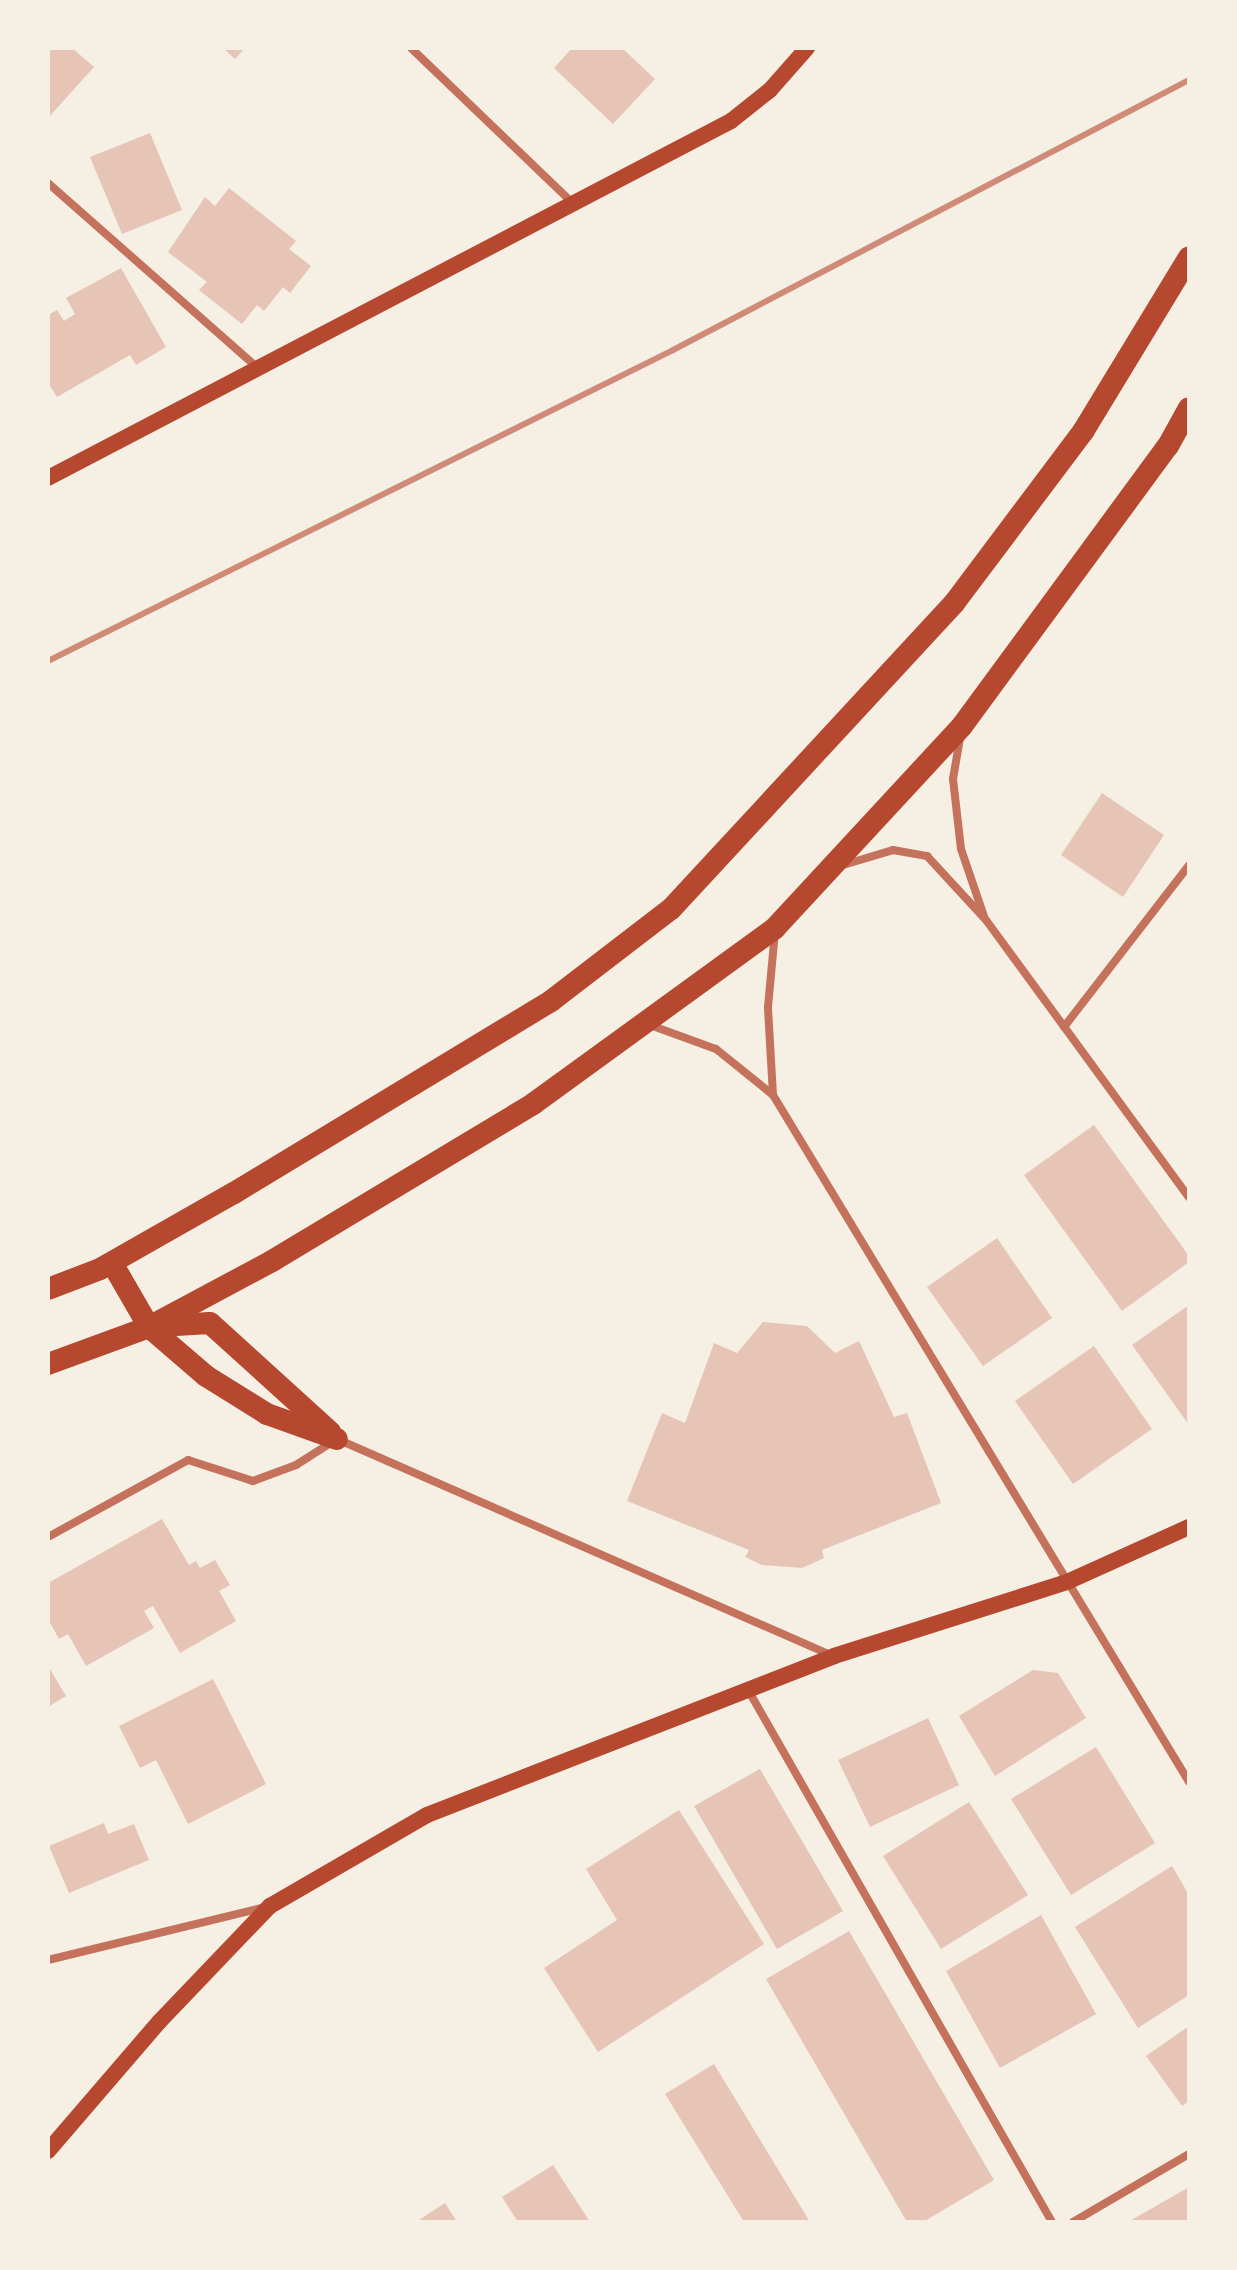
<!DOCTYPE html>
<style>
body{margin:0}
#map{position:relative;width:1237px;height:2270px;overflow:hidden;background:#f6efe4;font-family:Jost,sans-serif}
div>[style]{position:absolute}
.building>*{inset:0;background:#e6c5b7}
.minor>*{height:8px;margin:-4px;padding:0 4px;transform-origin:4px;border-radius:4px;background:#c5725c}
.secondary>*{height:16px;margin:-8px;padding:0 8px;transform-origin:8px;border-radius:8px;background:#b5482f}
.trunk>*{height:22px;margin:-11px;padding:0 11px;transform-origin:11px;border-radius:11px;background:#b5482f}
.rail>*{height:6px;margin:-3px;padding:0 3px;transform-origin:3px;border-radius:3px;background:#cf8b77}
span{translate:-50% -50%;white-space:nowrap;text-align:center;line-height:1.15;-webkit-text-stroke:7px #f6efe4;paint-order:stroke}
.frame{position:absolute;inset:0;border:50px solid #f6efe4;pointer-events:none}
</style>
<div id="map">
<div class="building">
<div style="clip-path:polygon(48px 48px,72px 48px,94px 67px,48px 118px)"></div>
<div style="clip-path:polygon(223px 48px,245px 48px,235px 59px)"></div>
<div style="clip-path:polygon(572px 48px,622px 48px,655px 79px,613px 124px,554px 68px)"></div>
<div style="clip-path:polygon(150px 133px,182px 210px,122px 234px,90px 157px)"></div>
<div style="clip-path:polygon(229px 188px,296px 241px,289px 249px,311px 266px,290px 293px,283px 287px,264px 311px,257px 305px,242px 324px,199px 290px,207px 282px,168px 252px,205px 197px,215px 206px)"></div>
<div style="clip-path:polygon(121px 268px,166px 347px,136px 365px,130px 355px,57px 397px,48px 383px,48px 315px,57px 310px,64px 321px,75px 314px,66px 298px)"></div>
<div style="clip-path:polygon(1102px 793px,1164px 835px,1123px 897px,1061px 855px)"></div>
<div style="clip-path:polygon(1094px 1125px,1189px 1256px,1189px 1262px,1122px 1311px,1024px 1175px)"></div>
<div style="clip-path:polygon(997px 1238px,1052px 1318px,983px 1366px,927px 1287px)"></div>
<div style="clip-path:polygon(1189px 1305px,1189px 1425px,1132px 1345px)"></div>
<div style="clip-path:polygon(763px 1322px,807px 1326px,835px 1353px,859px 1341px,894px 1417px,907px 1413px,941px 1503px,822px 1550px,824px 1558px,802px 1568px,762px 1565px,745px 1557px,749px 1550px,627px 1501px,662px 1413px,685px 1423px,714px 1343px,737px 1353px)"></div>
<div style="clip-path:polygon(1094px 1346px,1152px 1429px,1073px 1484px,1015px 1401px)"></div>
<div style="clip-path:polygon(162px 1519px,189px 1565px,196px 1561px,200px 1568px,215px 1560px,230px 1585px,219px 1591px,236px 1621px,180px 1653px,153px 1606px,144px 1611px,154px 1628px,86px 1666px,68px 1634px,59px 1639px,48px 1619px,48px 1583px)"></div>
<div style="clip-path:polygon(48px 1666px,66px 1696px,48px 1707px)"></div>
<div style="clip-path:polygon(1033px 1670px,1058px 1673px,1086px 1718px,995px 1776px,959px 1716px)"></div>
<div style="clip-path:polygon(213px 1679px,266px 1784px,188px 1824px,156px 1760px,140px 1768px,119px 1726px)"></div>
<div style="clip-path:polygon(928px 1718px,959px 1785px,870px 1827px,838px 1760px)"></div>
<div style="clip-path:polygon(1096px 1747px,1155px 1843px,1071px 1895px,1011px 1799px)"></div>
<div style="clip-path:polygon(760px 1769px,843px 1911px,777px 1949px,694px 1806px)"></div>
<div style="clip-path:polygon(969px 1802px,1028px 1895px,941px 1949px,883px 1856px)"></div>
<div style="clip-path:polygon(679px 1810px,764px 1944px,598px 2052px,544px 1968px,617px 1920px,586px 1869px)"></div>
<div style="clip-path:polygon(104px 1823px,108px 1834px,134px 1824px,149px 1860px,69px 1893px,49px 1846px)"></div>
<div style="clip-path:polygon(1172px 1866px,1189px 1895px,1189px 1995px,1138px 2028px,1075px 1927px)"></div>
<div style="clip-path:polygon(1041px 1915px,1096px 2014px,1000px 2068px,946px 1971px)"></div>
<div style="clip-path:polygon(849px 1931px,994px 2180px,923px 2222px,907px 2222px,766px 1979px)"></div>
<div style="clip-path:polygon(1189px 2026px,1189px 2101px,1182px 2106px,1146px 2056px)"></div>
<div style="clip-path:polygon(714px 2064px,810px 2222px,744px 2222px,665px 2094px)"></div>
<div style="clip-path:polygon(553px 2165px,590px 2222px,518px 2222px,502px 2197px)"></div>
<div style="clip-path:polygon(1189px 2187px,1189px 2222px,1128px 2222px)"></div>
<div style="clip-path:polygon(445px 2203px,457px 2222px,416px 2222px)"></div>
</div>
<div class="minor">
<div style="left:411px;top:48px;width:227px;rotate:43.8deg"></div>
<div style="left:48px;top:183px;width:280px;rotate:41.4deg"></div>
<div style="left:960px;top:738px;width:42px;rotate:99.7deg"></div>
<div style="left:953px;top:779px;width:70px;rotate:83.5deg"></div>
<div style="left:961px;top:849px;width:71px;rotate:71.1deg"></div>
<div style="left:843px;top:865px;width:52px;rotate:-16.7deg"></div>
<div style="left:893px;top:850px;width:35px;rotate:10deg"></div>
<div style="left:927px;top:856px;width:87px;rotate:47.3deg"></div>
<div style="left:986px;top:920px;width:343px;rotate:53.8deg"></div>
<div style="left:650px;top:1025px;width:70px;rotate:20deg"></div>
<div style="left:716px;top:1049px;width:73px;rotate:38.9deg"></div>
<div style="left:773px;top:1095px;width:803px;rotate:58.8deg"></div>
<div style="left:1064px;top:1027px;width:205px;rotate:-52.3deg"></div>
<div style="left:773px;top:1095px;width:88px;rotate:-93.3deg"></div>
<div style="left:768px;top:1007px;width:75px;rotate:-84.7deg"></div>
<div style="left:48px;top:1537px;width:160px;rotate:-28.8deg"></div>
<div style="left:188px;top:1460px;width:68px;rotate:17.9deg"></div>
<div style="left:253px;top:1481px;width:46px;rotate:-20.4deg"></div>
<div style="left:296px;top:1465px;width:49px;rotate:-32.4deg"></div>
<div style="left:337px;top:1439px;width:541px;rotate:23.63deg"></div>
<div style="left:747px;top:1688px;width:615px;rotate:60.27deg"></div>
<div style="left:48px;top:1960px;width:223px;rotate:-13.7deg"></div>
<div style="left:1073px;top:2222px;width:134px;rotate:-30.4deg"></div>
</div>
<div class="secondary">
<div style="left:48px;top:478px;width:771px;rotate:-27.6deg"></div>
<div style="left:731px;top:121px;width:50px;rotate:-38.5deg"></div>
<div style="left:770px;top:90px;width:56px;rotate:-48.6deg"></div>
<div style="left:48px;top:2151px;width:170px;rotate:-49.3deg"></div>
<div style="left:159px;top:2022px;width:161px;rotate:-46.3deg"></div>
<div style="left:270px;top:1906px;width:181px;rotate:-30.1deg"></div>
<div style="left:427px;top:1815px;width:437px;rotate:-21.3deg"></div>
<div style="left:834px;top:1656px;width:244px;rotate:-17.6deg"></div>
<div style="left:1067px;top:1582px;width:134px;rotate:-24.3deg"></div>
</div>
<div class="trunk">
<div style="left:112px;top:1263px;width:74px;rotate:60deg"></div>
<div style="left:149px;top:1327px;width:75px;rotate:40.7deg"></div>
<div style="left:206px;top:1376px;width:72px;rotate:31.9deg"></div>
<div style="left:267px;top:1414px;width:74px;rotate:19.7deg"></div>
<div style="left:48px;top:1289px;width:56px;rotate:-21deg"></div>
<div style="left:100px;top:1269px;width:154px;rotate:-29.6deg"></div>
<div style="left:234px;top:1193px;width:371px;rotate:-31.2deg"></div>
<div style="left:551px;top:1001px;width:151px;rotate:-37.5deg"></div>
<div style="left:671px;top:909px;width:418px;rotate:-47.2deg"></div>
<div style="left:955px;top:602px;width:215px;rotate:-53.1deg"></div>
<div style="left:1084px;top:430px;width:202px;rotate:-58.7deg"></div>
<div style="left:159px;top:1326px;width:51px;rotate:-3.4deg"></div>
<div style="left:210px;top:1323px;width:162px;rotate:42.2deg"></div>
<div style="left:48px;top:1364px;width:108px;rotate:-20.1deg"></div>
<div style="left:149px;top:1327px;width:140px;rotate:-28.2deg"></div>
<div style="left:272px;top:1261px;width:305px;rotate:-31deg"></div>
<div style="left:533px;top:1104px;width:299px;rotate:-36deg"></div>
<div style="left:775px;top:928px;width:275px;rotate:-47.2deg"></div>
<div style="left:962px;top:726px;width:348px;rotate:-53.7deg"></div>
<div style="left:1168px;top:446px;width:43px;rotate:-61.1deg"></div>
</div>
<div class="rail">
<div style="left:48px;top:661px;width:698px;rotate:-26.45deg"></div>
<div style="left:673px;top:350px;width:582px;rotate:-27.62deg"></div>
</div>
<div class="frame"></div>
</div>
